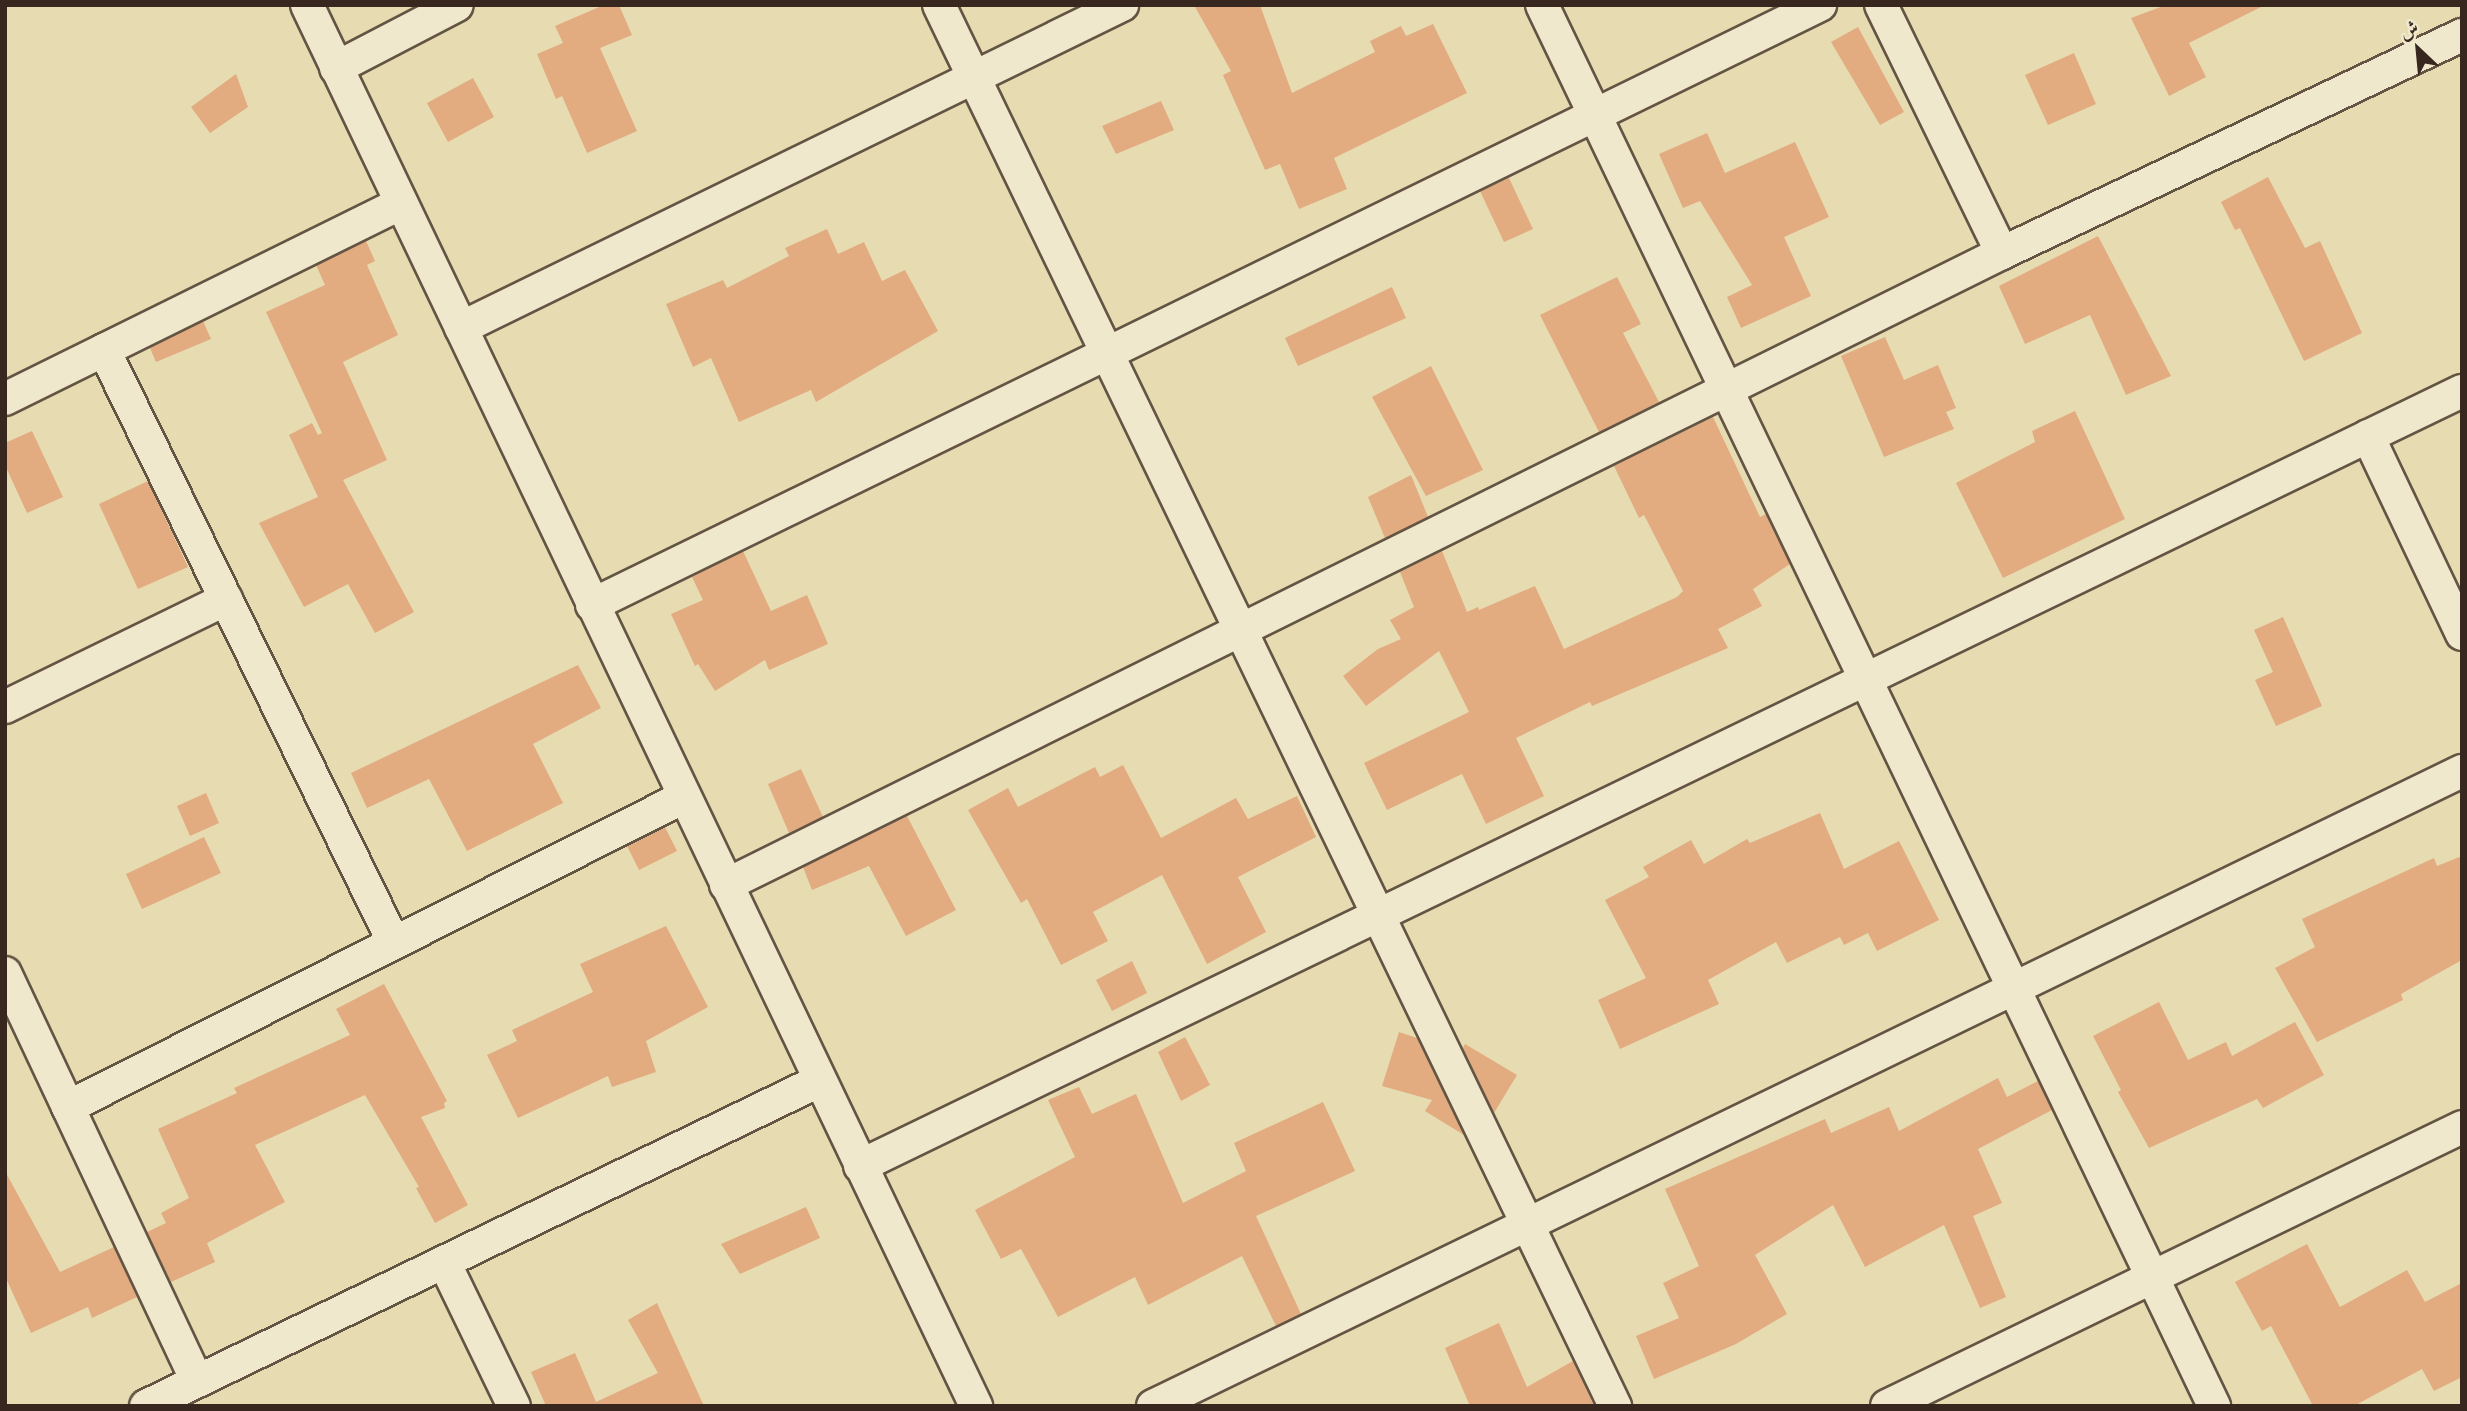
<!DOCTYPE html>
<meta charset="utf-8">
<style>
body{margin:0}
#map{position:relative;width:2467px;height:1411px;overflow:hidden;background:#e7dcb1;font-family:"EB Garamond",Amiri,serif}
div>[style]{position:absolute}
.building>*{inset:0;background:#e2ab80}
.roads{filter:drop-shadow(2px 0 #645444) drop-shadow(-2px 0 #645444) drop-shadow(0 2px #645444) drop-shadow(0 -2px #645444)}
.street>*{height:32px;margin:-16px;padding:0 16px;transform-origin:16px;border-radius:16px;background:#efe8cc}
span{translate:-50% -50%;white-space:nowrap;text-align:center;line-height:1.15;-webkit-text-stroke:7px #efe8cc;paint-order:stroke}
.frame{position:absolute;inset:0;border:7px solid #38271f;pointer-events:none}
.north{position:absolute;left:2383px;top:14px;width:70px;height:70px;-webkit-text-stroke:5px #efe8cc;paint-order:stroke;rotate:334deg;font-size:19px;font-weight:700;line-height:28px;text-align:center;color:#38271f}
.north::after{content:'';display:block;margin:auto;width:24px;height:32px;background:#38271f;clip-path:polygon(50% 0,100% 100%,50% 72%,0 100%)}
</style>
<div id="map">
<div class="building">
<div style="clip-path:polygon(604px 5px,619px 5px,632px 35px,600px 48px,637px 131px,587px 153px,562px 96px,556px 99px,537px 54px,563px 43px,555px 26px)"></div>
<div style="clip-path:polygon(1194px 5px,1260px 5px,1292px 93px,1375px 52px,1370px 41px,1401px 26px,1406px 36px,1433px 24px,1467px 93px,1334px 158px,1347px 189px,1299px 209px,1280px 164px,1265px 170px,1223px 75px,1231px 71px)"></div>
<div style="clip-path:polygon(2166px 5px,2265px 5px,2189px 43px,2206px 77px,2169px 96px,2131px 18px)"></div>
<div style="clip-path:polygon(1858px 27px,1904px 112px,1880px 125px,1831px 42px)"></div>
<div style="clip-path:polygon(2074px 53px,2096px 104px,2048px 125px,2025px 75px)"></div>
<div style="clip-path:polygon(236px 74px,248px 107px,210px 133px,191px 107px)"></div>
<div style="clip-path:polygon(473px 78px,494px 117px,448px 142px,427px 103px)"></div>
<div style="clip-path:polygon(1161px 101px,1174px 130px,1116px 154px,1102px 126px)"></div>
<div style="clip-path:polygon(1707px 133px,1725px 173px,1795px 142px,1829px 217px,1784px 237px,1811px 296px,1741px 328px,1727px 297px,1752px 285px,1700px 201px,1683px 208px,1659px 154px)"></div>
<div style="clip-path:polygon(2268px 177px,2305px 248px,2320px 241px,2362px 333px,2304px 361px,2240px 228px,2235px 230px,2221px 202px)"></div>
<div style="clip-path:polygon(1509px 178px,1533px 229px,1504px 242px,1480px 191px)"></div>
<div style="clip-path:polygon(827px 229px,838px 254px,864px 242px,882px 281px,905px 270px,938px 331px,816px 402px,811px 390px,739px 422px,711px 358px,693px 367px,666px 304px,723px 280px,727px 288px,789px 256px,785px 248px)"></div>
<div style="clip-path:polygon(2098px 236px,2171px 376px,2126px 395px,2090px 315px,2025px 344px,1999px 286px)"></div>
<div style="clip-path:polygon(366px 241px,375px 261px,367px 265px,398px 335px,343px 362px,387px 460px,343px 480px,414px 612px,375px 633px,348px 584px,304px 607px,259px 523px,318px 497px,289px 435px,312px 423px,318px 435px,322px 433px,266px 312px,325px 285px,316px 265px)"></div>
<div style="clip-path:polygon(1617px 277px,1641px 324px,1623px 333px,1659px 402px,1599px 432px,1540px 315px)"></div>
<div style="clip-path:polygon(1392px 287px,1406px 318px,1298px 366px,1285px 338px)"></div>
<div style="clip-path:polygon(203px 321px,211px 339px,156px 362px,150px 348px)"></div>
<div style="clip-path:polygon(1885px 337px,1904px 380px,1938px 365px,1956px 408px,1946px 412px,1954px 429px,1884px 457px,1841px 356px)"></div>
<div style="clip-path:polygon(1431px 366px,1483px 470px,1426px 496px,1372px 397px)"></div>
<div style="clip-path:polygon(2075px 411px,2125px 519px,2003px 578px,1956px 483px,2035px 442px,2032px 431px)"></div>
<div style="clip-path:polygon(1713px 417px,1760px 517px,1766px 514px,1790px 564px,1753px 589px,1762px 606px,1718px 629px,1728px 648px,1592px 706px,1590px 702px,1516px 738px,1544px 796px,1486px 824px,1462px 774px,1387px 810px,1364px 763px,1469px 712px,1439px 651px,1366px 706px,1343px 676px,1378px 649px,1401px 639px,1390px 620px,1414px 607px,1400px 572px,1442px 551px,1467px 612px,1478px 607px,1479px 610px,1535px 586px,1564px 649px,1677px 597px,1683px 591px,1644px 515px,1639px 518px,1614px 466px)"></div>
<div style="clip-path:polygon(32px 431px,63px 497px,27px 513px,5px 465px,5px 443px)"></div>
<div style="clip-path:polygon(1411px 475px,1428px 517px,1385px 538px,1368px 497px)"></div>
<div style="clip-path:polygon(148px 481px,188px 567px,138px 589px,99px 504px)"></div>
<div style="clip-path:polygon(743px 551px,771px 611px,807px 595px,828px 644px,769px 670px,765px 660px,715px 691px,698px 664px,695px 666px,671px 614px,703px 600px,692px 577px)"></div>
<div style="clip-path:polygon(2283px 617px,2322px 706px,2276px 726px,2255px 680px,2273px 672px,2254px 630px)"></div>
<div style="clip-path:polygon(578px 665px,601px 708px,533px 744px,563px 803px,467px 851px,429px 779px,367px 808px,351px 773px)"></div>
<div style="clip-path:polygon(1123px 765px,1161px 838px,1236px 798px,1248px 819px,1297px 796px,1316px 837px,1238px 877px,1266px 932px,1207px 964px,1162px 875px,1093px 912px,1108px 941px,1061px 965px,1027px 899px,1021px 903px,968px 810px,1008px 788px,1018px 807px,1095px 767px,1100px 777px)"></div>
<div style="clip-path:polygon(801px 769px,823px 817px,789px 833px,768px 784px)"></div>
<div style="clip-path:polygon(206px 793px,219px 823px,190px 836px,177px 806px)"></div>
<div style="clip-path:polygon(1820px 813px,1844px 869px,1899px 841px,1939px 920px,1877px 951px,1868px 933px,1844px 945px,1840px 937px,1787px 963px,1776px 942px,1708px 980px,1719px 1004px,1620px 1049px,1598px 1000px,1646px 978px,1605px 900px,1649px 877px,1643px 867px,1691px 840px,1704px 864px,1747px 839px,1750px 843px)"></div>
<div style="clip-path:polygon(907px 816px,956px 910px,906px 936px,869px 866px,812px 890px,803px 867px)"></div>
<div style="clip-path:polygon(665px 827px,677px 851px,639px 870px,627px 846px)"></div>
<div style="clip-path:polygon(204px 837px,221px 873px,142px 909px,126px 874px)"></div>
<div style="clip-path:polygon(2462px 856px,2462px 960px,2401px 994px,2403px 1000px,2317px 1042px,2275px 968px,2315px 947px,2302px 919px,2434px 858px,2437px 866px)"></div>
<div style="clip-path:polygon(666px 926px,708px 1007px,646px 1041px,656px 1072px,612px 1087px,608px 1076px,518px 1118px,487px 1055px,517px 1041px,512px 1030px,593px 992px,580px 964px)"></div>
<div style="clip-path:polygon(1132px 961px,1147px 993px,1112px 1011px,1096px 980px)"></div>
<div style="clip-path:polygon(384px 984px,447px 1101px,444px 1103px,445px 1108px,421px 1117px,468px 1205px,435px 1223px,416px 1188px,419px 1187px,365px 1095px,255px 1145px,285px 1202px,207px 1243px,215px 1262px,171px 1282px,147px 1232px,166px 1223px,161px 1213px,189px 1198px,158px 1129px,237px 1093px,234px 1088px,350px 1035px,336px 1009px)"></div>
<div style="clip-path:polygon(2159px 1002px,2188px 1060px,2226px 1042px,2232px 1056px,2295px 1022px,2324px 1075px,2263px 1108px,2257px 1099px,2149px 1148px,2118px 1092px,2121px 1090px,2093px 1036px)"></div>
<div style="clip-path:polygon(1399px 1032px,1417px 1038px,1464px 1135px,1425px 1111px,1432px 1100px,1382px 1086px)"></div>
<div style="clip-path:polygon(1185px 1037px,1210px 1085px,1181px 1101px,1158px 1052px)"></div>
<div style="clip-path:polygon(1465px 1044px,1517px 1075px,1494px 1113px,1463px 1048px)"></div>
<div style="clip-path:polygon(1998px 1078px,2007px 1097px,2038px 1081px,2052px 1110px,1978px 1149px,2002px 1203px,1973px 1216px,2006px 1297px,1980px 1308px,1944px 1225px,1865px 1267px,1833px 1205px,1755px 1255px,1787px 1314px,1736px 1344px,1654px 1379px,1636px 1336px,1679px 1318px,1663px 1283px,1699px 1266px,1665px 1189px,1825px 1119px,1831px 1133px,1889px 1107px,1899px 1131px)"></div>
<div style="clip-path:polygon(1079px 1087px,1092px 1114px,1136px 1094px,1183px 1203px,1246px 1171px,1234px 1143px,1323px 1102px,1355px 1171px,1256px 1216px,1301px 1314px,1276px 1326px,1242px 1256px,1148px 1305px,1135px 1277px,1058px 1317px,1021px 1249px,1001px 1259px,975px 1210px,1075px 1157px,1048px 1100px)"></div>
<div style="clip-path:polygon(5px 1171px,60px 1272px,114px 1247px,137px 1297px,92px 1318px,88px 1307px,31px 1333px,5px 1276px)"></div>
<div style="clip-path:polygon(806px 1207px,820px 1238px,740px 1274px,721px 1244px)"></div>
<div style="clip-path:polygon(2307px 1244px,2340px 1307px,2407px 1270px,2425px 1302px,2462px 1283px,2462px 1377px,2434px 1391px,2422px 1369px,2354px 1406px,2313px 1406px,2271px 1326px,2262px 1331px,2235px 1282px)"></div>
<div style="clip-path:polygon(657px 1303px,704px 1406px,546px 1406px,531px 1372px,575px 1353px,596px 1402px,658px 1373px,628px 1320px)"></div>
<div style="clip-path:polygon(1499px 1323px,1527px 1387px,1573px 1361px,1594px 1406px,1470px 1406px,1445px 1348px)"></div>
</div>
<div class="roads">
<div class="street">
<div style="left:307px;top:5px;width:1553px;rotate:64.47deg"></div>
<div style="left:939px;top:5px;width:1556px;rotate:64.24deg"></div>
<div style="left:1542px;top:5px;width:1554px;rotate:64.37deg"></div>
<div style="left:1881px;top:5px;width:276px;rotate:64deg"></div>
<div style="left:336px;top:68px;width:136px;rotate:-27.5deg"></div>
<div style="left:461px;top:328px;width:736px;rotate:-26.04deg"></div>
<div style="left:104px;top:350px;width:660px;rotate:63.94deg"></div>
<div style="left:5px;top:399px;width:442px;rotate:-26.3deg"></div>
<div style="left:2368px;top:436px;width:219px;rotate:64.6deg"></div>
<div style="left:592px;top:605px;width:1367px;rotate:-26.04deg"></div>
<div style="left:5px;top:707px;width:246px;rotate:-26deg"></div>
<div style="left:726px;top:885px;width:1424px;rotate:-26.35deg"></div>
<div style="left:2002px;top:253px;width:509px;rotate:-25.36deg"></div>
<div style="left:5px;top:973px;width:451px;rotate:64.8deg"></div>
<div style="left:68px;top:1107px;width:690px;rotate:-26.71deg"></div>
<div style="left:860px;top:1166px;width:1780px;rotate:-25.82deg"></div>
<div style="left:444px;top:1262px;width:160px;rotate:64.1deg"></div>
<div style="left:146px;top:1406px;width:747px;rotate:-25.78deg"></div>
<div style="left:1153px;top:1406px;width:1455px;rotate:-25.88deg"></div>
<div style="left:1887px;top:1406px;width:639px;rotate:-25.88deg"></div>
</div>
</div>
<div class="frame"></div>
<div class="north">ش</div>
</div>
